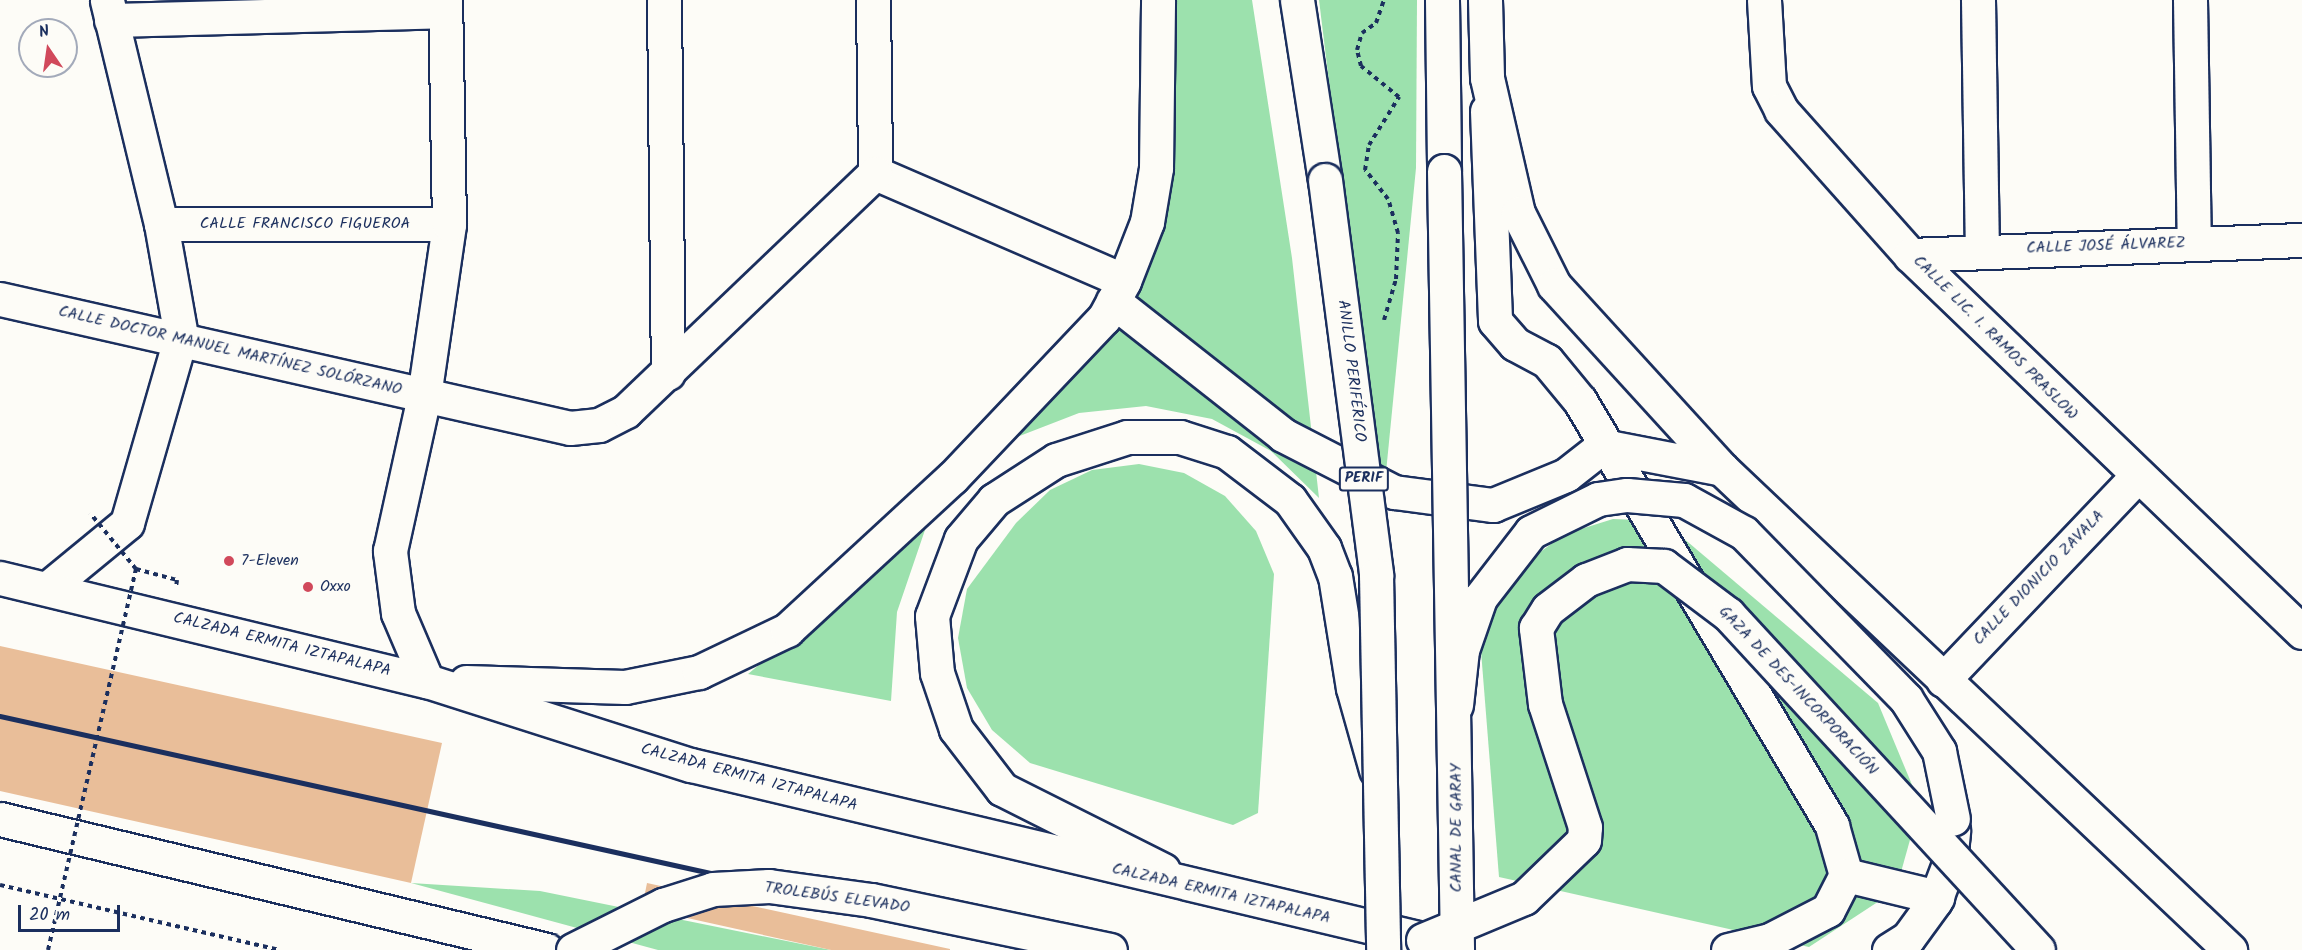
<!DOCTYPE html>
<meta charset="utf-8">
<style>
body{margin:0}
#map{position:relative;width:2302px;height:950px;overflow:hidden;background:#fdfcf7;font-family:Kalam,sans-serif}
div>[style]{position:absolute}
.green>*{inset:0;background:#9ce1ad}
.building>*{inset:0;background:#e9be99}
.path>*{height:4px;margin-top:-2px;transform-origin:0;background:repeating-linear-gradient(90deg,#1b2f5e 0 4.5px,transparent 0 9px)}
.roads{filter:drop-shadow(2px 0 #1b2f5e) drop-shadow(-2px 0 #1b2f5e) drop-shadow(0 2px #1b2f5e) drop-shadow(0 -2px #1b2f5e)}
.minor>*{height:33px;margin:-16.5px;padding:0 16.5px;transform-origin:16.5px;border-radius:16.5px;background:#fdfcf7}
.major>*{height:33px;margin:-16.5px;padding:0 16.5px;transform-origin:16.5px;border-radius:16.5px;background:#fdfcf7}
.rail>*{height:4.5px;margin:-2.25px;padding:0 2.25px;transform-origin:2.25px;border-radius:2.25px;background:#1b2f5e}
.path-bridge>*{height:4px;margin-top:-2px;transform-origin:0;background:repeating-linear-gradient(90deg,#1b2f5e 0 4.5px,transparent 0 9px)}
.bridges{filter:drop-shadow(2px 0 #1b2f5e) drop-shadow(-2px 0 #1b2f5e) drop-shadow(0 2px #1b2f5e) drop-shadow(0 -2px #1b2f5e)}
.minor-bridge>*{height:33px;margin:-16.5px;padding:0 16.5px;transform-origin:16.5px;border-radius:16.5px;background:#fdfcf7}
.major-bridge>*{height:33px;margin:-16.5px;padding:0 16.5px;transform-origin:16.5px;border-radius:16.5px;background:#fdfcf7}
.dots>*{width:16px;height:16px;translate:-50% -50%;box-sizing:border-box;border:3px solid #fdfcf7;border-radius:50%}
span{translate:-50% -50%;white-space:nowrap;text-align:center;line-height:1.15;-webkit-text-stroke:4.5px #fdfcf7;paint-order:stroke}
.shield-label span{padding:2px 4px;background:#fdfcf7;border:2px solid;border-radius:4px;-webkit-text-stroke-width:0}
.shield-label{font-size:15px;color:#1b2f5e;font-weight:700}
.street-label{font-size:16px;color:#1b2f5e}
.poi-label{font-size:16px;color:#1b2f5e}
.left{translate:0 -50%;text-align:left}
.north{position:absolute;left:18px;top:18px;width:60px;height:60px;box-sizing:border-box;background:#fdfcf7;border:2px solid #a3aaba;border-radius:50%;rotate:347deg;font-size:16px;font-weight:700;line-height:24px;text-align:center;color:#1b2f5e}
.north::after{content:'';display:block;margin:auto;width:21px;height:27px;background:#d1495b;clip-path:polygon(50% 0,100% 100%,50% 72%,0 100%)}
.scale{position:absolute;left:18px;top:905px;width:102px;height:27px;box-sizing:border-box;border:3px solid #1b2f5e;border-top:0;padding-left:8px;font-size:18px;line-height:21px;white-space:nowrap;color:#1b2f5e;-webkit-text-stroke:4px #fdfcf7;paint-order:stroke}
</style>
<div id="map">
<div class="green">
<div style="clip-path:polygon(1167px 0,1252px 0,1292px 258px,1319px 498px,1271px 451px,1212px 419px,1146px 406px,1079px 413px,1017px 437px,1117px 323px)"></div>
<div style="clip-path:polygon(1319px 0,1417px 0,1416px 168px,1382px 513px)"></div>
<div style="clip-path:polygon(1139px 464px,1184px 473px,1225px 496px,1256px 531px,1274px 574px,1258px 813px,1233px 825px,1030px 763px,992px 730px,967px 688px,958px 638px,967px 589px,1016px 523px,1050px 490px,1092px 470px)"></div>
<div style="clip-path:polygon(1613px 519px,1663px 521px,1878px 703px,1920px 804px,1896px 890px,1809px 947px,1499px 877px,1481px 651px,1496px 604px,1525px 563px,1565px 534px)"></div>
<div style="clip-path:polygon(926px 527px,897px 612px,891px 701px,748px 674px)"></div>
<div style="clip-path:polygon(411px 883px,540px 891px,831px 950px,658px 950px)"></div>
</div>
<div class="building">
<div style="clip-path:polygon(0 646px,442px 743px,411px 883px,0 791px)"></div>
<div style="clip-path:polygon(647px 883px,950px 949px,950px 950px,831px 950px,642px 908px)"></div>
</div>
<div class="path">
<div style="left:1384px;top:320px;width:43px;rotate:-73.7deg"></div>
<div style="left:1396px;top:279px;width:46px;rotate:-87.5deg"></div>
<div style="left:1398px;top:233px;width:35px;rotate:-106deg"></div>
<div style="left:1388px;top:199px;width:37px;rotate:-128deg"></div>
<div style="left:1365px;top:170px;width:25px;rotate:-81deg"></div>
<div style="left:1369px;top:145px;width:57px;rotate:-58deg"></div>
<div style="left:1399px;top:97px;width:49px;rotate:-140.8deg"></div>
<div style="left:1361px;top:66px;width:16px;rotate:-104deg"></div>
<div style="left:1357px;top:50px;width:18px;rotate:-74deg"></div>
<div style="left:1362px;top:33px;width:17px;rotate:-36deg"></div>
<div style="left:1376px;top:23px;width:24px;rotate:-71deg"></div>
<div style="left:136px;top:569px;width:42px;rotate:15deg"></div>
<div style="left:177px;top:580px;width:7px;rotate:98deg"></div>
<div style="left:0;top:885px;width:287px;rotate:13.1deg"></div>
</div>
<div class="roads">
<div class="minor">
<div style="left:664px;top:0;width:373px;rotate:89.4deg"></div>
<div style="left:873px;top:0;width:173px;rotate:89.3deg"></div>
<div style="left:1764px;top:0;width:86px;rotate:86.7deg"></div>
<div style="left:1769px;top:86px;width:27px;rotate:63deg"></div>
<div style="left:1781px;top:110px;width:194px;rotate:48.3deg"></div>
<div style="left:1910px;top:255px;width:544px;rotate:43.88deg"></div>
<div style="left:1978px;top:0;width:251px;rotate:89.1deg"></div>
<div style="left:2190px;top:0;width:242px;rotate:89.1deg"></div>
<div style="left:111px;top:20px;width:334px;rotate:-1.5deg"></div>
<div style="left:1487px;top:111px;width:210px;rotate:87.8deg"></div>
<div style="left:1495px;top:321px;width:30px;rotate:49deg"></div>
<div style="left:1515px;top:344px;width:36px;rotate:28deg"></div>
<div style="left:1547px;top:361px;width:52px;rotate:50.5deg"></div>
<div style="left:1580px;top:401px;width:494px;rotate:59.3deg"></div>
<div style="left:1832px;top:826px;width:51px;rotate:74.1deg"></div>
<div style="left:875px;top:173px;width:271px;rotate:23.4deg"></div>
<div style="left:161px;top:224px;width:288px"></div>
<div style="left:1910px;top:255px;width:392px;rotate:-2.2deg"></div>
<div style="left:0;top:299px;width:584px;rotate:12.75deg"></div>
<div style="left:570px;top:428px;width:29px;rotate:-6deg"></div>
<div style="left:599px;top:425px;width:30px;rotate:-27deg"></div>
<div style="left:626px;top:411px;width:344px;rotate:-43.7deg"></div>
<div style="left:1113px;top:301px;width:216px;rotate:38.2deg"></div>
<div style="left:1283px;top:435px;width:125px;rotate:27.2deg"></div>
<div style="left:1394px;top:492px;width:100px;rotate:7.5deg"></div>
<div style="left:1493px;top:505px;width:79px;rotate:-22.3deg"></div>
<div style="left:1566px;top:475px;width:47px;rotate:-38.1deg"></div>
<div style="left:1603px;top:446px;width:121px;rotate:10.9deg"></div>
<div style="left:48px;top:588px;width:102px;rotate:-39.4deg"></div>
<div style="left:127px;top:523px;width:195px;rotate:-73.9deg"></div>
<div style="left:181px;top:336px;width:114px;rotate:-100.1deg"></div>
<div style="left:161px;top:224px;width:230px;rotate:-103.6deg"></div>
<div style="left:1943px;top:680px;width:280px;rotate:-46.4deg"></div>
<div style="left:427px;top:681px;width:74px;rotate:-113.1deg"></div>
<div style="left:398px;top:613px;width:63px;rotate:-97.4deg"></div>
<div style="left:390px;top:551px;width:159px;rotate:-77.6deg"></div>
<div style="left:424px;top:396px;width:174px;rotate:-81.7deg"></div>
<div style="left:449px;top:224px;width:224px;rotate:-91deg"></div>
<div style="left:1728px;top:950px;width:43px;rotate:-13.4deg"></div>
<div style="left:1770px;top:940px;width:65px;rotate:-27.3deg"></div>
<div style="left:1828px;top:910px;width:39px;rotate:-63deg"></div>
<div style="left:1846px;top:875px;width:94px;rotate:13.6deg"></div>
</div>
<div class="major">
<div style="left:1297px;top:0;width:182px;rotate:81.2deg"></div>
<div style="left:1442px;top:0;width:171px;rotate:89.3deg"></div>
<div style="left:1485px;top:0;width:78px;rotate:88.5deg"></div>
<div style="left:1487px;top:78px;width:139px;rotate:77.1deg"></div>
<div style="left:1518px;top:213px;width:80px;rotate:63.4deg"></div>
<div style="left:1554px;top:285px;width:249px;rotate:47.6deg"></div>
<div style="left:1722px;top:469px;width:700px;rotate:43.44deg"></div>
<div style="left:0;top:578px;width:439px;rotate:13.6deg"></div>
<div style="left:427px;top:681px;width:277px;rotate:17.7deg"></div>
<div style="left:691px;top:765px;width:782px;rotate:13.38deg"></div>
<div style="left:466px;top:682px;width:159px;rotate:1.8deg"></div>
<div style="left:625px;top:687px;width:76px;rotate:-11.5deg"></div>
<div style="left:699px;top:672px;width:98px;rotate:-25.5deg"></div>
<div style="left:787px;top:630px;width:224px;rotate:-42.7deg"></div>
<div style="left:952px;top:478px;width:221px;rotate:-46.5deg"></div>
<div style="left:1104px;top:318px;width:42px;rotate:-61.6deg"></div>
<div style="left:1124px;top:281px;width:63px;rotate:-68.7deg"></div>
<div style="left:1147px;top:222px;width:55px;rotate:-80.5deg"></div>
<div style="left:1156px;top:168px;width:168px;rotate:-89.3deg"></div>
<div style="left:0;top:819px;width:562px;rotate:13.47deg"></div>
<div style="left:1163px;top:870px;width:180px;rotate:-153.3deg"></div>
<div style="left:1002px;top:789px;width:76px;rotate:-127.5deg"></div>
<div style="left:956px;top:729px;width:59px;rotate:-108.7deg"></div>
<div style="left:937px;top:673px;width:57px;rotate:-95deg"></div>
<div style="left:932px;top:616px;width:82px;rotate:-69.4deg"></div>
<div style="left:961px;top:539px;width:51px;rotate:-49.8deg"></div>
<div style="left:994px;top:500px;width:74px;rotate:-32.8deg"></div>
<div style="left:1056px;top:460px;width:75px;rotate:-17.9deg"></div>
<div style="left:1127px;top:437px;width:53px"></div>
<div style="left:1180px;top:437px;width:49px;rotate:17.7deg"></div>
<div style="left:1227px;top:452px;width:79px;rotate:37.3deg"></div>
<div style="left:1290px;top:500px;width:59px;rotate:54.7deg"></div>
<div style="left:1324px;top:548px;width:30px;rotate:69deg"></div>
<div style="left:1335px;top:576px;width:113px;rotate:80.9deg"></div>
<div style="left:1353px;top:688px;width:85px;rotate:74.3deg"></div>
<div style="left:1889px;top:950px;width:22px;rotate:-32deg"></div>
<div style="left:1908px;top:938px;width:46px;rotate:-53.9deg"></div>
<div style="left:1935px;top:901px;width:43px;rotate:-69.4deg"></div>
<div style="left:1950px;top:861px;width:31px;rotate:-84deg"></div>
</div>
</div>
<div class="rail">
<div style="left:0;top:716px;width:987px;rotate:12.46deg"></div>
</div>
<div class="path-bridge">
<div style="left:48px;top:950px;width:391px;rotate:-77deg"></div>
<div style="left:136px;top:569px;width:72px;rotate:-129.4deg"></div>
</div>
<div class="bridges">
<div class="minor-bridge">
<div style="left:1423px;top:940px;width:109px;rotate:-22.6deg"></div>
<div style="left:1524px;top:898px;width:83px;rotate:-44deg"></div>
<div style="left:1584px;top:840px;width:13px;rotate:-86deg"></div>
<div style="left:1585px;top:827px;width:129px;rotate:-108deg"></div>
<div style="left:1545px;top:704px;width:77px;rotate:-96.8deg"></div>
<div style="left:1536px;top:628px;width:22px;rotate:-58deg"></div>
<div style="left:1548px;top:609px;width:48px;rotate:-37.3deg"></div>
<div style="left:1586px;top:580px;width:44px;rotate:-21.3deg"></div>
<div style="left:1627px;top:564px;width:37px;rotate:3deg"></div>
<div style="left:1664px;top:566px;width:80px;rotate:36.9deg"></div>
<div style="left:1728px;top:614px;width:457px;rotate:47.3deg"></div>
<div style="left:573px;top:950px;width:101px;rotate:-26.6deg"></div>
<div style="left:663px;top:905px;width:52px;rotate:-17.7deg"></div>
<div style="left:713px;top:889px;width:56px;rotate:-3.1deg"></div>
<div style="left:769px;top:886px;width:103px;rotate:7.8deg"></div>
<div style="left:871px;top:900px;width:244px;rotate:11.8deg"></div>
</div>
<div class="major-bridge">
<div style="left:1444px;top:171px;width:779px;rotate:89.04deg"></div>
<div style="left:1325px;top:180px;width:398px;rotate:82.6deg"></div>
<div style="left:1376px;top:575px;width:375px;rotate:88.9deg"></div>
<div style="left:1456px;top:705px;width:55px;rotate:-83.8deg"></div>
<div style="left:1462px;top:650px;width:55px;rotate:-70.9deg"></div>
<div style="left:1480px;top:598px;width:83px;rotate:-52.3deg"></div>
<div style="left:1531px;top:532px;width:75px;rotate:-26.2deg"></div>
<div style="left:1598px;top:499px;width:29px;rotate:-8deg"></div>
<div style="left:1627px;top:495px;width:57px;rotate:5deg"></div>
<div style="left:1684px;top:500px;width:68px;rotate:28.8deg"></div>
<div style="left:1744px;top:533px;width:232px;rotate:45.7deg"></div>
<div style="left:1906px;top:699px;width:62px;rotate:57.6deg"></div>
<div style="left:1939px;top:751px;width:69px;rotate:78.4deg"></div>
</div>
</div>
<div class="dots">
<div style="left:229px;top:561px;background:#d1495b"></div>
<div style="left:308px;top:587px;background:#d1495b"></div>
</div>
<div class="shield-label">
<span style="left:1364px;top:479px">PERIF</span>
</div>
<div class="street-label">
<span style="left:305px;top:224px">CALLE FRANCISCO FIGUEROA</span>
<span style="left:2106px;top:246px;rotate:-2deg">CALLE JOSÉ ÁLVAREZ</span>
<span style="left:1995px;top:338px;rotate:45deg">CALLE LIC. I. RAMOS PRASLOW</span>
<span style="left:230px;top:351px;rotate:13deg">CALLE DOCTOR MANUEL MARTÍNEZ SOLÓRZANO</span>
<span style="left:1351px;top:371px;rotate:83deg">ANILLO PERIFÉRICO</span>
<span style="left:2039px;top:578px;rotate:-46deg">CALLE DIONICIO ZAVALA</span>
<span style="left:282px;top:645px;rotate:14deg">CALZADA ERMITA IZTAPALAPA</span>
<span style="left:1798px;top:691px;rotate:47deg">GAZA DE DES-INCORPORACIÓN</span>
<span style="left:749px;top:778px;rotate:15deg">CALZADA ERMITA IZTAPALAPA</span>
<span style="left:1457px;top:828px;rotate:-90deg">CANAL DE GARAY</span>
<span style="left:1221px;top:894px;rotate:13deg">CALZADA ERMITA IZTAPALAPA</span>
<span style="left:837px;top:898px;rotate:8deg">TROLEBÚS ELEVADO</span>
</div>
<div class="poi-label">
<span class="left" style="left:241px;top:561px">7-Eleven</span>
<span class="left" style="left:320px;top:587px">Oxxo</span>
</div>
<div class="north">N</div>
<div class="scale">20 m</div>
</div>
